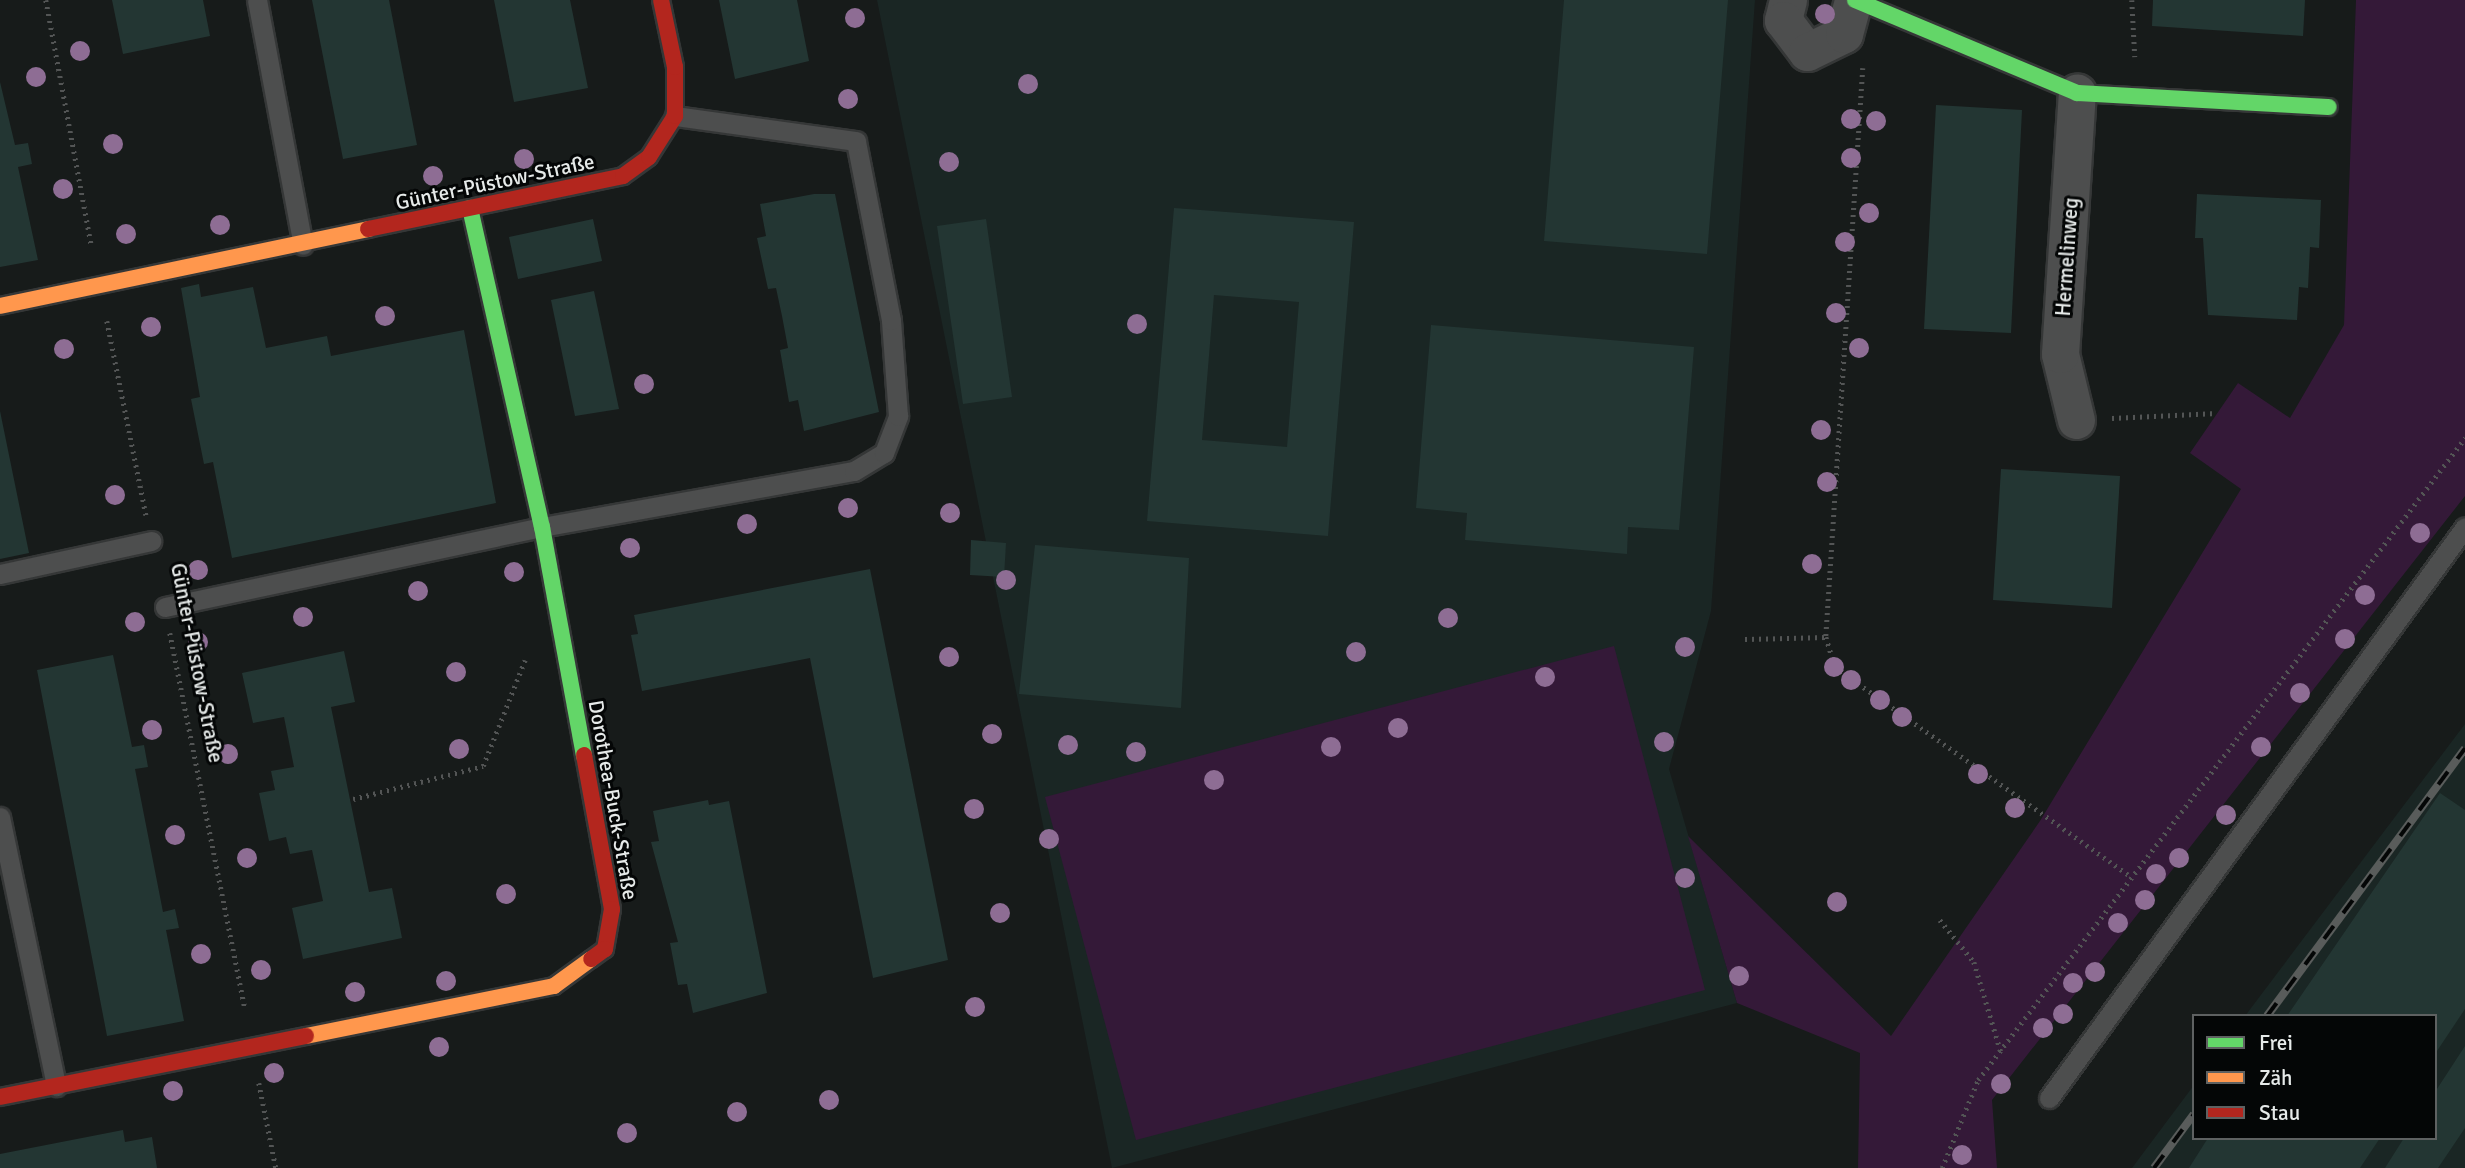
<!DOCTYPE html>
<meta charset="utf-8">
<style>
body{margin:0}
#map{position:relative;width:2465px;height:1168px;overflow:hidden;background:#171b1a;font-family:Signika,sans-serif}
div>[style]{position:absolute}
.built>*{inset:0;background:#1a2624}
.green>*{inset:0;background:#341938}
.building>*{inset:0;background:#233633}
.path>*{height:4.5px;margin-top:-2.25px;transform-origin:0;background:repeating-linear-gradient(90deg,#535555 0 2px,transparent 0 7px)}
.roads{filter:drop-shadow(2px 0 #353737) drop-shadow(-2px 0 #353737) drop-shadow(0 2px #353737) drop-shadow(0 -2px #353737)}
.lane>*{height:19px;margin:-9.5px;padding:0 9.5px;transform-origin:9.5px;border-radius:9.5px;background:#4d4e4e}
.street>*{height:37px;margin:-18.5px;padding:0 18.5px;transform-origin:18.5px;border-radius:18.5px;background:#4d4e4e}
.fast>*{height:16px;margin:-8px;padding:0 8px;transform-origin:8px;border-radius:8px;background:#63d668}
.slow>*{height:16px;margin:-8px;padding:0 8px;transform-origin:8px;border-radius:8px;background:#ff974d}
.jam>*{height:16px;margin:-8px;padding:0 8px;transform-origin:8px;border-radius:8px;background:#b3261e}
.rail>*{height:8px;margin-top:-4px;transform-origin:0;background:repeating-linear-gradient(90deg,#040606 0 16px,#595c5b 0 32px);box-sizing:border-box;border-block:2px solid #595c5b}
.trees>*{width:20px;height:20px;margin:-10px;border-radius:50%;background:#8e6d94}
span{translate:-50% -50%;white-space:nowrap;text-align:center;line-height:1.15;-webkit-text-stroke:6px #040606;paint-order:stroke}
.street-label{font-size:21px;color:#e6eae9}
.legend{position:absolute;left:2192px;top:1014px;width:245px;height:126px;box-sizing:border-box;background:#040606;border:2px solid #5e6161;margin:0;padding:9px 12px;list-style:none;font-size:21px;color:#e6eae9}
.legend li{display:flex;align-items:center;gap:14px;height:35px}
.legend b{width:35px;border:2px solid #5e6161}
</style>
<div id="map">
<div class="built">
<div style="clip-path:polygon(877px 0,1755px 0,1711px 611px,1669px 769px,1737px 1003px,1112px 1168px)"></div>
<div style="clip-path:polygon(2465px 724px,2465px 1168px,2132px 1168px,2194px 1085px,2194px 1138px,2435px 1138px,2435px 1016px,2245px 1016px)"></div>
</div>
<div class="green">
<div style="clip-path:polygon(2356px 0,2465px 0,2465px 496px,1992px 1100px,1997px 1168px,1858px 1168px,1860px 1053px,1737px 1003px,1688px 836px,1891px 1036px,2040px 821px,2241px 489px,2190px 453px,2238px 383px,2290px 418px,2344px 325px)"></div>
<div style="clip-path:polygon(1614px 646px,1705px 990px,1136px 1140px,1045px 797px)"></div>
</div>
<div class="building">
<div style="clip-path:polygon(112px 0,203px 0,210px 36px,123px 54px)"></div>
<div style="clip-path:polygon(312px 0,389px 0,417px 145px,343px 159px)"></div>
<div style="clip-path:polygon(494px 0,570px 0,588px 88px,514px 102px)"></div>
<div style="clip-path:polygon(719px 0,797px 0,809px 61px,735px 79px)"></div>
<div style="clip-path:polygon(1564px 0,1728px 0,1707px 254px,1544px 241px)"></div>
<div style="clip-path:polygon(2153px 0,2305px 0,2303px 36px,2152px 26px)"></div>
<div style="clip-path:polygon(0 82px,15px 145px,28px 143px,32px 164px,18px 167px,38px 260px,0 267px)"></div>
<div style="clip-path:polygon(1936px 105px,2022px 110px,2011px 333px,1924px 329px)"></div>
<div style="clip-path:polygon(814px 194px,835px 194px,879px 412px,804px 431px,798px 400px,789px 402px,780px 350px,788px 348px,782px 316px,776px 288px,768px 289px,757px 238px,766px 236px,760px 204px)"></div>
<div style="clip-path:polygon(2197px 194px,2321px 200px,2319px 248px,2310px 247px,2308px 288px,2299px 287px,2297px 320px,2208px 315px,2203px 238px,2195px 238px)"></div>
<div style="clip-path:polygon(evenodd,1174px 208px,1354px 222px,1328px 536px,1147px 521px,1174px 208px,1214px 295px,1299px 302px,1287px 447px,1202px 440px,1214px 295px)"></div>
<div style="clip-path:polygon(593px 219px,602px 261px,518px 279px,509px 237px)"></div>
<div style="clip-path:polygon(986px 219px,1012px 397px,963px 404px,937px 226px)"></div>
<div style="clip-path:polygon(199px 284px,201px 297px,253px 287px,266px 348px,327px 336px,331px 356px,464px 330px,496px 503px,232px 558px,213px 462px,204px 464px,191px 399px,200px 397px,181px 288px)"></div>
<div style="clip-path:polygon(594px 291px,619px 409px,575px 416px,551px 300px)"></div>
<div style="clip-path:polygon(1431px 325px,1694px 347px,1679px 530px,1628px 527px,1627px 554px,1465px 540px,1467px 513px,1416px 508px)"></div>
<div style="clip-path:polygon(0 411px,29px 553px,0 559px)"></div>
<div style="clip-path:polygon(2001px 469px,2120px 476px,2112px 608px,1993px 600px)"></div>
<div style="clip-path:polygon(971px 540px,1006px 543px,1004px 577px,970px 575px)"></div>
<div style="clip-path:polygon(1035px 545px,1189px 558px,1181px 708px,1019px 694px)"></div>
<div style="clip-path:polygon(870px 569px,948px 960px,873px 978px,810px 658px,642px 691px,631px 635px,638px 634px,634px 615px)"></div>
<div style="clip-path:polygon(344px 651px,355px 702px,331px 707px,369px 892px,392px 888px,402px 938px,303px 959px,292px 908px,323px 901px,312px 850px,290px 854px,286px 837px,269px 841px,259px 793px,275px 790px,271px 771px,294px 767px,284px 717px,253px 723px,242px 673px)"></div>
<div style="clip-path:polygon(113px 655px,132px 747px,144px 745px,148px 767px,135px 769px,163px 912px,175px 909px,179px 928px,166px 930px,184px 1021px,107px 1036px,37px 670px)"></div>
<div style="clip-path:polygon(2440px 793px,2465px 810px,2465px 1009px,2435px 1054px,2435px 1016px,2287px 1016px)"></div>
<div style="clip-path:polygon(708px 800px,709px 805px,729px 801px,767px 993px,693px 1013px,687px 984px,678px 985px,670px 943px,678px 942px,651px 842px,659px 841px,653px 811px)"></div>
<div style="clip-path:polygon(2465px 1046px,2465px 1128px,2438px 1168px,2385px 1168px,2404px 1138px,2435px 1138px,2435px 1092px)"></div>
<div style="clip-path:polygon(123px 1130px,125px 1142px,152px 1137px,157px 1168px,0 1168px,0 1154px)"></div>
<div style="clip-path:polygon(2208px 1138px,2380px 1138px,2360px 1168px,2189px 1168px)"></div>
</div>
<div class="path">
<div style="left:46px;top:0;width:251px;rotate:79.5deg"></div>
<div style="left:2132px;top:0;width:57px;rotate:87deg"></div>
<div style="left:1863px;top:68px;width:570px;rotate:93.72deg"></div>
<div style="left:1826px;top:637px;width:31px;rotate:73deg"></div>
<div style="left:1835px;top:667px;width:360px;rotate:35.3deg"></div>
<div style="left:107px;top:321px;width:198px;rotate:78.6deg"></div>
<div style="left:2112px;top:418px;width:105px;rotate:-2.7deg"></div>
<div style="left:170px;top:633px;width:383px;rotate:78.7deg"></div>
<div style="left:1745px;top:639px;width:81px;rotate:-1.4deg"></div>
<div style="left:353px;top:799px;width:134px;rotate:-14.2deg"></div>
<div style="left:483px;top:766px;width:114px;rotate:-68.4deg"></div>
<div style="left:1940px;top:920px;width:54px;rotate:51deg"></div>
<div style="left:1974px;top:962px;width:94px;rotate:73.3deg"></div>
<div style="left:259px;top:1083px;width:87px;rotate:78.7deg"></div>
<div style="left:1942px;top:1168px;width:95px;rotate:-67.8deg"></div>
<div style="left:1978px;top:1080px;width:806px;rotate:-52.82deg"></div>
</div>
<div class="roads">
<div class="lane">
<div style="left:257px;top:0;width:249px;rotate:79.4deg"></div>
<div style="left:0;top:574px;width:155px;rotate:-12.3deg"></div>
<div style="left:165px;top:607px;width:385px;rotate:-12deg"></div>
<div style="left:542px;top:527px;width:317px;rotate:-10.2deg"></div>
<div style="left:854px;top:471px;width:35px;rotate:-31deg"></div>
<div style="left:884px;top:453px;width:40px;rotate:-69deg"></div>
<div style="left:898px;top:416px;width:96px;rotate:-94.2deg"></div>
<div style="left:891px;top:320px;width:182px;rotate:-101.1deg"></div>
<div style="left:856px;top:141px;width:183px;rotate:-172.1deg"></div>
<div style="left:0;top:817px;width:275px;rotate:78.2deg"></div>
<div style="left:2049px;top:1098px;width:706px;rotate:-53.92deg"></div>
</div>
<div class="street">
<div style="left:1788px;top:0;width:21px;rotate:104deg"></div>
<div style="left:1783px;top:20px;width:40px;rotate:53deg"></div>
<div style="left:1807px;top:52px;width:41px;rotate:-25.9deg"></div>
<div style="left:1844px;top:34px;width:35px;rotate:-75deg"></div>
<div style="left:2076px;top:420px;width:68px;rotate:-103.6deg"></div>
<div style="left:2060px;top:354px;width:262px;rotate:-86.3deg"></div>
</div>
<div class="fast">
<div style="left:1855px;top:0;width:241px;rotate:22.7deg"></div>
<div style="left:2077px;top:93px;width:252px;rotate:3.2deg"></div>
<div style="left:470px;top:208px;width:327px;rotate:77.3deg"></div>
<div style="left:542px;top:527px;width:232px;rotate:79.6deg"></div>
</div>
<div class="slow">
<div style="left:0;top:306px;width:376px;rotate:-11.8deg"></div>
<div style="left:306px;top:1036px;width:253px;rotate:-11.4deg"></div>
<div style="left:554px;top:986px;width:46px;rotate:-36.1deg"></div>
</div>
<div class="jam">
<div style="left:368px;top:229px;width:260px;rotate:-11.7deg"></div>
<div style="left:623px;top:176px;width:32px;rotate:-36deg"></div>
<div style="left:649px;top:157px;width:49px;rotate:-57.6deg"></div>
<div style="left:675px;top:116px;width:49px;rotate:-90deg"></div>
<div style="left:675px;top:67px;width:68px;rotate:-101.8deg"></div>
<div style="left:584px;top:755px;width:157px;rotate:79.7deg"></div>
<div style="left:612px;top:909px;width:41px;rotate:99.9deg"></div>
<div style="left:605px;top:949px;width:17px;rotate:144deg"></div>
<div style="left:0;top:1097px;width:312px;rotate:-11.3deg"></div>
</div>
</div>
<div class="rail">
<div style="left:2267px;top:1016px;width:333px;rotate:-53.5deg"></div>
<div style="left:2154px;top:1168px;width:67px;rotate:-53.5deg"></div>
</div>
<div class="trees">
<div style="left:1825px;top:14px"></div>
<div style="left:855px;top:18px"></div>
<div style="left:80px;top:51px"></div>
<div style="left:36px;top:77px"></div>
<div style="left:1028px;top:84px"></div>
<div style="left:848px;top:99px"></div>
<div style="left:1851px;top:119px"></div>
<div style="left:1876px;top:121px"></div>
<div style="left:113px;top:144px"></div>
<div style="left:1851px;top:158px"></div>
<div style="left:524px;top:159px"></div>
<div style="left:949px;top:162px"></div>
<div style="left:433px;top:176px"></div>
<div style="left:63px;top:189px"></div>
<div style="left:1869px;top:213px"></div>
<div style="left:220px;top:225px"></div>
<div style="left:126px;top:234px"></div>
<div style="left:1845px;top:242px"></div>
<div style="left:1836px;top:313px"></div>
<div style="left:385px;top:316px"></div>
<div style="left:1137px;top:324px"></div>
<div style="left:151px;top:327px"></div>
<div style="left:1859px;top:348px"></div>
<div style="left:64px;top:349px"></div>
<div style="left:644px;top:384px"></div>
<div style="left:1821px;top:430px"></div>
<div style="left:1827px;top:482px"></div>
<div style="left:115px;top:495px"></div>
<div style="left:848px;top:508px"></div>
<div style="left:950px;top:513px"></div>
<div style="left:747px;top:524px"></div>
<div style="left:2420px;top:533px"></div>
<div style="left:630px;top:548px"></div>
<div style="left:1812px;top:564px"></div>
<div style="left:198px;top:570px"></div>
<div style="left:514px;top:572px"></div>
<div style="left:1006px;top:580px"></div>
<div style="left:418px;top:591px"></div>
<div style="left:2365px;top:595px"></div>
<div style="left:303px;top:617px"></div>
<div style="left:1448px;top:618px"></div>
<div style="left:135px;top:622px"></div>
<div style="left:2345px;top:639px"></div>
<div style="left:198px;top:642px"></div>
<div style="left:1685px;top:647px"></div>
<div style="left:1356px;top:652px"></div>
<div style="left:949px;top:657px"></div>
<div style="left:1834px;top:667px"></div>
<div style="left:456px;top:672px"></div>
<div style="left:1545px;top:677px"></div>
<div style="left:1851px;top:680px"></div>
<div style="left:2300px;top:693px"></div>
<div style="left:1880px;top:700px"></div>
<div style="left:1902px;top:717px"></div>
<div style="left:1398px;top:728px"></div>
<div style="left:152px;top:730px"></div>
<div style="left:992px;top:734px"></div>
<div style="left:1664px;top:742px"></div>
<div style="left:1068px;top:745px"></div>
<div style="left:1331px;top:747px"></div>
<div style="left:2261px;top:747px"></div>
<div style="left:459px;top:749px"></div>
<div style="left:1136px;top:752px"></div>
<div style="left:228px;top:754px"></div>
<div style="left:1978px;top:774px"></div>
<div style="left:1214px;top:780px"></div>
<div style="left:2015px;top:808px"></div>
<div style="left:974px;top:809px"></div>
<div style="left:2226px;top:815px"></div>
<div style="left:175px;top:835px"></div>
<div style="left:1049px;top:839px"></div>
<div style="left:247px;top:858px"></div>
<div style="left:2179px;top:858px"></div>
<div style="left:2156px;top:874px"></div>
<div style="left:1685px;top:878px"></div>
<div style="left:506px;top:894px"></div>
<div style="left:2145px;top:900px"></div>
<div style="left:1837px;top:902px"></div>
<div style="left:1000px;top:913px"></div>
<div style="left:2118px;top:923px"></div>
<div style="left:201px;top:954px"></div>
<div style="left:261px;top:970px"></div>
<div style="left:2095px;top:972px"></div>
<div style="left:1739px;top:976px"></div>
<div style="left:446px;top:981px"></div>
<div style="left:2073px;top:983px"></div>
<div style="left:355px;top:992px"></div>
<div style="left:975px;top:1007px"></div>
<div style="left:2063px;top:1014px"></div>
<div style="left:2043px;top:1028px"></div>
<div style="left:439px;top:1047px"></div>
<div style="left:274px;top:1073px"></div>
<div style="left:2001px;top:1084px"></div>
<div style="left:173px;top:1091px"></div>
<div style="left:829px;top:1100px"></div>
<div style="left:737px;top:1112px"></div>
<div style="left:627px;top:1133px"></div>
<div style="left:1962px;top:1155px"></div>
</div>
<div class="street-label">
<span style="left:495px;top:182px;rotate:-12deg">Günter-Püstow-Straße</span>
<span style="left:2067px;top:257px;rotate:-86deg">Hermelinweg</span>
<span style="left:197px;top:663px;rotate:79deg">Günter-Püstow-Straße</span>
<span style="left:613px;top:800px;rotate:80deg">Dorothea-Buck-Straße</span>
</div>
<ul class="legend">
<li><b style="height:9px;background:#63d668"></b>Frei</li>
<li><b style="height:9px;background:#ff974d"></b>Zäh</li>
<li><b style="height:9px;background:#b3261e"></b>Stau</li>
</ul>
</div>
